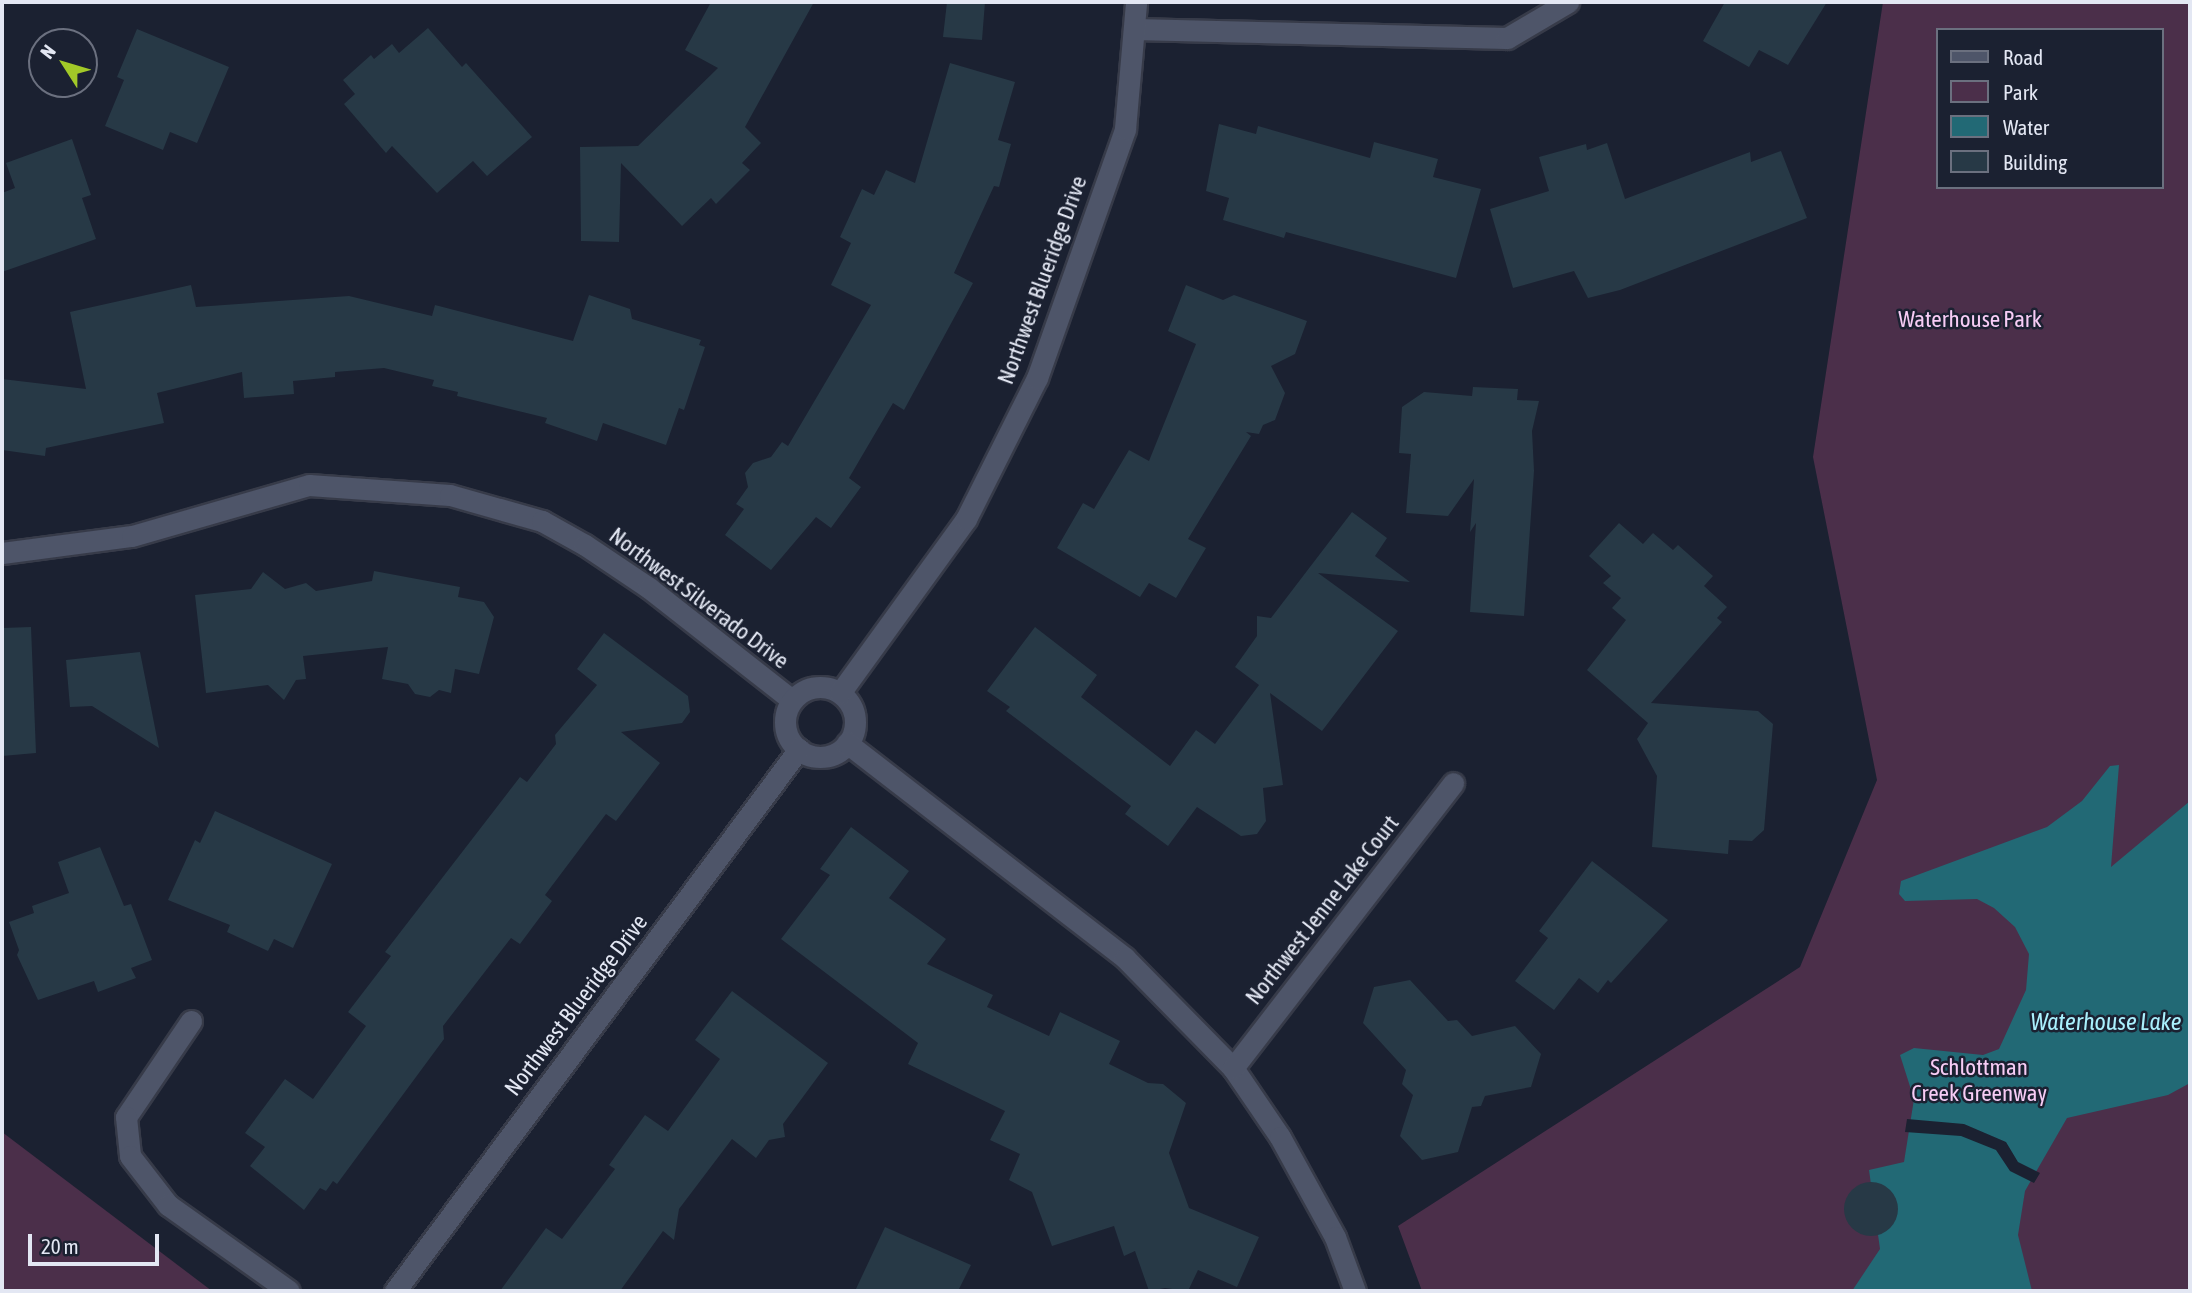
<!DOCTYPE html>
<style>
body{margin:0}
#map{position:relative;width:2192px;height:1293px;overflow:hidden;background:#1b2131;font-family:"Asap Condensed",sans-serif}
div>[style]{position:absolute}
.green>*{inset:0;background:#4b2f4a}
.water>*{inset:0;background:#226975}
.pier>*{inset:0;background:#1b2131}
.building>*{inset:0;background:#273946}
.round{border-radius:50%}
.roads{filter:drop-shadow(2px 0 #373b49) drop-shadow(-2px 0 #373b49) drop-shadow(0 2px #373b49) drop-shadow(0 -2px #373b49)}
.minor>*{height:21px;margin:-10.5px;padding:0 10.5px;transform-origin:10.5px;border-radius:10.5px;background:#4e5569}
.minor>.ring{margin:-10.5px;padding:0;box-sizing:content-box;background:none;border:21px solid #4e5569;border-radius:50%}
span{translate:-50% -50%;white-space:nowrap;text-align:center;line-height:1.15;-webkit-text-stroke:5px #1b2131;paint-order:stroke}
.street-label{font-size:23px;color:#e3e7f3}
.park-label{font-size:23px;color:#f7ccf5}
.water-label{font-size:24px;color:#aaf0fd;font-style:italic}
.frame{position:absolute;inset:0;border:4px solid #e3e7f3;pointer-events:none}
.legend{position:absolute;left:1936px;top:28px;width:228px;height:161px;box-sizing:border-box;background:#1b2131;border:2px solid #6b707f;margin:0;padding:9px 12px;list-style:none;font-size:21px;color:#e3e7f3}
.legend li{display:flex;align-items:center;gap:14px;height:35px}
.legend b{width:35px;border:2px solid #6b707f}
.north{position:absolute;left:28px;top:28px;width:70px;height:70px;box-sizing:border-box;background:#1b2131;border:2px solid #6b707f;border-radius:50%;rotate:307deg;font-size:19px;font-weight:700;line-height:28px;text-align:center;color:#e3e7f3}
.north::after{content:'';display:block;margin:auto;width:24px;height:32px;background:#a2c928;clip-path:polygon(50% 0,100% 100%,50% 72%,0 100%)}
.scale{position:absolute;left:28px;top:1234px;width:131px;height:32px;box-sizing:border-box;border:4px solid #e3e7f3;border-top:0;padding-left:9px;font-size:21px;line-height:24px;white-space:nowrap;color:#e3e7f3;-webkit-text-stroke:5px #1b2131;paint-order:stroke}
</style>
<div id="map">
<div class="green">
<div style="clip-path:polygon(evenodd,1883px 2px,2190px 2px,2190px 1291px,1422px 1291px,1398px 1226px,1800px 967px,1877px 780px,1813px 457px,1883px 2px,1938px 30px,2162px 30px,2162px 187px,1938px 187px,1938px 30px)"></div>
<div style="clip-path:polygon(2px 1132px,212px 1291px,2px 1291px)"></div>
</div>
<div class="water">
<div style="clip-path:polygon(2119px 765px,2111px 867px,2190px 801px,2190px 1083px,2168px 1095px,2067px 1118px,2025px 1191px,2018px 1235px,2032px 1291px,1852px 1291px,1880px 1249px,1869px 1170px,1904px 1162px,1914px 1099px,1900px 1055px,1914px 1048px,1983px 1055px,1999px 1049px,2026px 990px,2029px 954px,2015px 927px,1994px 908px,1977px 899px,1905px 901px,1899px 894px,1901px 881px,2047px 827px,2082px 801px,2110px 766px)"></div>
</div>
<div class="pier">
<div style="clip-path:polygon(1907px 1119px,1964px 1124px,2006px 1142px,2018px 1162px,2040px 1173px,2034px 1183px,2010px 1171px,1996px 1150px,1961px 1136px,1905px 1132px)"></div>
</div>
<div class="building">
<div style="clip-path:polygon(711px 2px,814px 2px,745px 127px,761px 143px,742px 163px,750px 170px,716px 204px,711px 198px,682px 226px,621px 163px,619px 242px,581px 241px,580px 147px,638px 146px,718px 68px,685px 50px)"></div>
<div style="clip-path:polygon(947px 2px,985px 2px,982px 40px,943px 37px)"></div>
<div style="clip-path:polygon(1725px 2px,1827px 2px,1788px 65px,1759px 50px,1749px 67px,1703px 41px)"></div>
<div style="clip-path:polygon(428px 28px,462px 67px,466px 63px,532px 137px,487px 176px,473px 161px,437px 193px,392px 146px,386px 153px,344px 104px,355px 94px,343px 80px,371px 55px,374px 59px,392px 44px,399px 53px)"></div>
<div style="clip-path:polygon(137px 29px,229px 67px,197px 143px,170px 132px,163px 150px,105px 126px,124px 80px,117px 77px)"></div>
<div style="clip-path:polygon(950px 63px,1015px 82px,998px 140px,1011px 144px,999px 187px,994px 186px,954px 273px,973px 283px,904px 410px,893px 403px,849px 478px,861px 487px,831px 528px,816px 517px,771px 570px,725px 535px,744px 509px,736px 504px,748px 487px,745px 473px,753px 463px,771px 457px,782px 442px,788px 446px,871px 305px,831px 285px,851px 243px,840px 237px,862px 189px,874px 195px,886px 170px,915px 183px)"></div>
<div style="clip-path:polygon(1219px 124px,1256px 134px,1258px 126px,1370px 158px,1374px 142px,1438px 159px,1433px 177px,1481px 189px,1456px 278px,1286px 232px,1284px 238px,1223px 220px,1229px 198px,1206px 191px)"></div>
<div style="clip-path:polygon(72px 139px,91px 195px,82px 198px,96px 239px,2px 272px,2px 193px,15px 188px,6px 163px)"></div>
<div style="clip-path:polygon(1607px 143px,1625px 199px,1750px 152px,1751px 162px,1781px 151px,1807px 218px,1620px 290px,1588px 298px,1574px 271px,1513px 288px,1490px 209px,1549px 191px,1539px 157px,1586px 144px,1587px 150px)"></div>
<div style="clip-path:polygon(191px 285px,196px 307px,349px 296px,432px 316px,435px 305px,573px 341px,589px 295px,630px 309px,632px 319px,701px 340px,699px 345px,705px 347px,684px 410px,679px 408px,666px 445px,603px 423px,597px 441px,545px 423px,547px 418px,457px 396px,458px 392px,432px 386px,434px 380px,384px 368px,335px 372px,335px 377px,293px 381px,294px 394px,244px 398px,242px 372px,157px 393px,164px 423px,46px 448px,45px 456px,2px 450px,2px 379px,86px 389px,70px 312px)"></div>
<div style="clip-path:polygon(1186px 285px,1223px 300px,1234px 295px,1307px 321px,1295px 354px,1271px 366px,1285px 393px,1275px 420px,1263px 425px,1259px 434px,1246px 432px,1251px 436px,1188px 539px,1206px 548px,1176px 598px,1149px 583px,1140px 597px,1057px 548px,1083px 503px,1094px 509px,1129px 450px,1149px 461px,1196px 344px,1168px 331px)"></div>
<div style="clip-path:polygon(1473px 387px,1518px 389px,1517px 400px,1539px 401px,1532px 431px,1534px 471px,1524px 616px,1470px 612px,1476px 523px,1470px 532px,1474px 479px,1448px 516px,1406px 513px,1411px 454px,1399px 453px,1402px 407px,1424px 392px,1472px 396px)"></div>
<div style="clip-path:polygon(1352px 512px,1387px 538px,1375px 556px,1410px 582px,1318px 573px,1398px 631px,1322px 731px,1270px 693px,1283px 785px,1263px 788px,1266px 821px,1257px 834px,1241px 836px,1197px 807px,1168px 846px,1125px 814px,1131px 806px,1006px 711px,1010px 707px,987px 691px,1035px 627px,1097px 675px,1081px 697px,1170px 766px,1196px 730px,1215px 744px,1259px 685px,1235px 667px,1257px 636px,1257px 616px,1271px 618px)"></div>
<div style="clip-path:polygon(1619px 523px,1643px 544px,1653px 533px,1673px 550px,1678px 545px,1713px 576px,1704px 586px,1727px 607px,1717px 618px,1722px 622px,1651px 703px,1758px 711px,1773px 724px,1764px 830px,1752px 841px,1729px 840px,1728px 854px,1652px 847px,1657px 776px,1637px 739px,1648px 723px,1587px 670px,1626px 620px,1612px 608px,1621px 598px,1603px 583px,1611px 576px,1589px 556px)"></div>
<div style="clip-path:polygon(374px 571px,460px 587px,458px 597px,484px 602px,494px 617px,479px 674px,455px 669px,451px 693px,439px 690px,430px 697px,415px 694px,408px 684px,382px 679px,388px 647px,303px 656px,306px 679px,296px 680px,284px 700px,268px 685px,206px 693px,195px 595px,251px 589px,263px 572px,285px 589px,306px 583px,316px 591px,372px 581px)"></div>
<div style="clip-path:polygon(31px 627px,36px 753px,2px 756px,2px 628px)"></div>
<div style="clip-path:polygon(604px 633px,688px 696px,690px 712px,682px 723px,621px 732px,660px 763px,616px 821px,606px 814px,545px 895px,552px 901px,520px 944px,511px 938px,443px 1026px,444px 1039px,337px 1184px,333px 1181px,326px 1191px,320px 1188px,304px 1210px,250px 1166px,265px 1147px,245px 1133px,285px 1079px,313px 1099px,366px 1026px,348px 1012px,391px 956px,385px 952px,520px 777px,527px 782px,556px 744px,555px 735px,597px 685px,577px 669px)"></div>
<div style="clip-path:polygon(140px 652px,159px 748px,92px 706px,70px 707px,66px 660px)"></div>
<div style="clip-path:polygon(215px 811px,332px 864px,293px 948px,274px 939px,268px 951px,227px 932px,230px 925px,168px 900px,195px 840px,200px 843px)"></div>
<div style="clip-path:polygon(851px 827px,909px 871px,889px 898px,946px 939px,927px 964px,993px 995px,987px 1007px,1049px 1036px,1060px 1012px,1120px 1041px,1109px 1064px,1148px 1083px,1163px 1084px,1186px 1103px,1169px 1153px,1189px 1208px,1259px 1237px,1237px 1287px,1198px 1270px,1188px 1291px,1165px 1288px,1149px 1291px,1135px 1251px,1124px 1256px,1114px 1226px,1052px 1246px,1032px 1192px,1009px 1180px,1020px 1154px,990px 1140px,1005px 1111px,908px 1064px,918px 1043px,781px 939px,830px 875px,820px 869px)"></div>
<div style="clip-path:polygon(100px 847px,124px 906px,131px 904px,152px 960px,131px 968px,136px 978px,98px 992px,94px 981px,38px 1000px,17px 955px,19px 950px,9px 922px,34px 913px,32px 906px,69px 893px,58px 862px)"></div>
<div style="clip-path:polygon(1592px 861px,1668px 920px,1611px 983px,1608px 980px,1598px 993px,1579px 978px,1554px 1010px,1515px 981px,1548px 938px,1539px 931px)"></div>
<div style="clip-path:polygon(1410px 980px,1448px 1021px,1457px 1020px,1472px 1036px,1515px 1026px,1541px 1054px,1531px 1087px,1485px 1096px,1481px 1106px,1472px 1107px,1458px 1152px,1422px 1160px,1400px 1136px,1413px 1095px,1402px 1084px,1406px 1070px,1363px 1023px,1374px 987px)"></div>
<div style="clip-path:polygon(732px 991px,828px 1063px,783px 1124px,785px 1137px,769px 1140px,756px 1158px,732px 1139px,679px 1209px,674px 1240px,663px 1231px,620px 1291px,500px 1291px,546px 1228px,562px 1239px,615px 1169px,609px 1165px,645px 1115px,668px 1131px,720px 1059px,695px 1040px)"></div>
<div class="round" style="left:1844px;top:1182px;width:54px;height:54px"></div>
<div style="clip-path:polygon(885px 1227px,971px 1265px,958px 1291px,855px 1291px)"></div>
</div>
<div class="roads">
<div class="minor">
<div style="left:1134px;top:29px;width:373px;rotate:1.4deg"></div>
<div style="left:1507px;top:38px;width:71px;rotate:-30.5deg"></div>
<div style="left:2px;top:553px;width:131px;rotate:-7.5deg"></div>
<div style="left:132px;top:536px;width:184px;rotate:-16.1deg"></div>
<div style="left:309px;top:485px;width:141px;rotate:4.1deg"></div>
<div style="left:450px;top:495px;width:96px;rotate:15.8deg"></div>
<div style="left:542px;top:521px;width:49px;rotate:29.2deg"></div>
<div style="left:585px;top:545px;width:77px;rotate:33.9deg"></div>
<div style="left:649px;top:588px;width:182px;rotate:38.1deg"></div>
<div class="ring" style="left:785px;top:687px;width:49px;height:49px"></div>
<div style="left:840px;top:693px;width:215px;rotate:-54.1deg"></div>
<div style="left:966px;top:519px;width:158px;rotate:-63.3deg"></div>
<div style="left:1037px;top:378px;width:264px;rotate:-70.5deg"></div>
<div style="left:1125px;top:129px;width:127px;rotate:-85deg"></div>
<div style="left:847px;top:743px;width:351px;rotate:37.7deg"></div>
<div style="left:1125px;top:958px;width:154px;rotate:45.5deg"></div>
<div style="left:1233px;top:1068px;width:83px;rotate:55.7deg"></div>
<div style="left:1280px;top:1137px;width:114px;rotate:61.2deg"></div>
<div style="left:1335px;top:1237px;width:58px;rotate:69.7deg"></div>
<div style="left:191px;top:1021px;width:116px;rotate:124.1deg"></div>
<div style="left:126px;top:1117px;width:39px;rotate:84deg"></div>
<div style="left:130px;top:1156px;width:62px;rotate:52.2deg"></div>
<div style="left:168px;top:1205px;width:148px;rotate:35.4deg"></div>
<div style="left:1233px;top:1068px;width:360px;rotate:-52.3deg"></div>
<div style="left:395px;top:1291px;width:676px;rotate:-53.3deg"></div>
</div>
</div>
<div class="street-label">
<span style="left:1042px;top:280px;rotate:-70deg">Northwest Blueridge Drive</span>
<span style="left:699px;top:598px;rotate:37deg">Northwest Silverado Drive</span>
<span style="left:1322px;top:910px;rotate:-52deg">Northwest Jenne Lake Court</span>
<span style="left:576px;top:1005px;rotate:-53deg">Northwest Blueridge Drive</span>
</div>
<div class="park-label">
<span style="left:1970px;top:319px">Waterhouse Park</span>
<span style="left:1979px;top:1080px">Schlottman<br>Creek Greenway</span>
</div>
<div class="water-label">
<span style="left:2106px;top:1022px">Waterhouse Lake</span>
</div>
<div class="frame"></div>
<ul class="legend">
<li><b style="height:9px;background:#4e5569"></b>Road</li>
<li><b style="height:19px;background:#4b2f4a"></b>Park</li>
<li><b style="height:19px;background:#226975"></b>Water</li>
<li><b style="height:19px;background:#273946"></b>Building</li>
</ul>
<div class="north">N</div>
<div class="scale">20 m</div>
</div>
